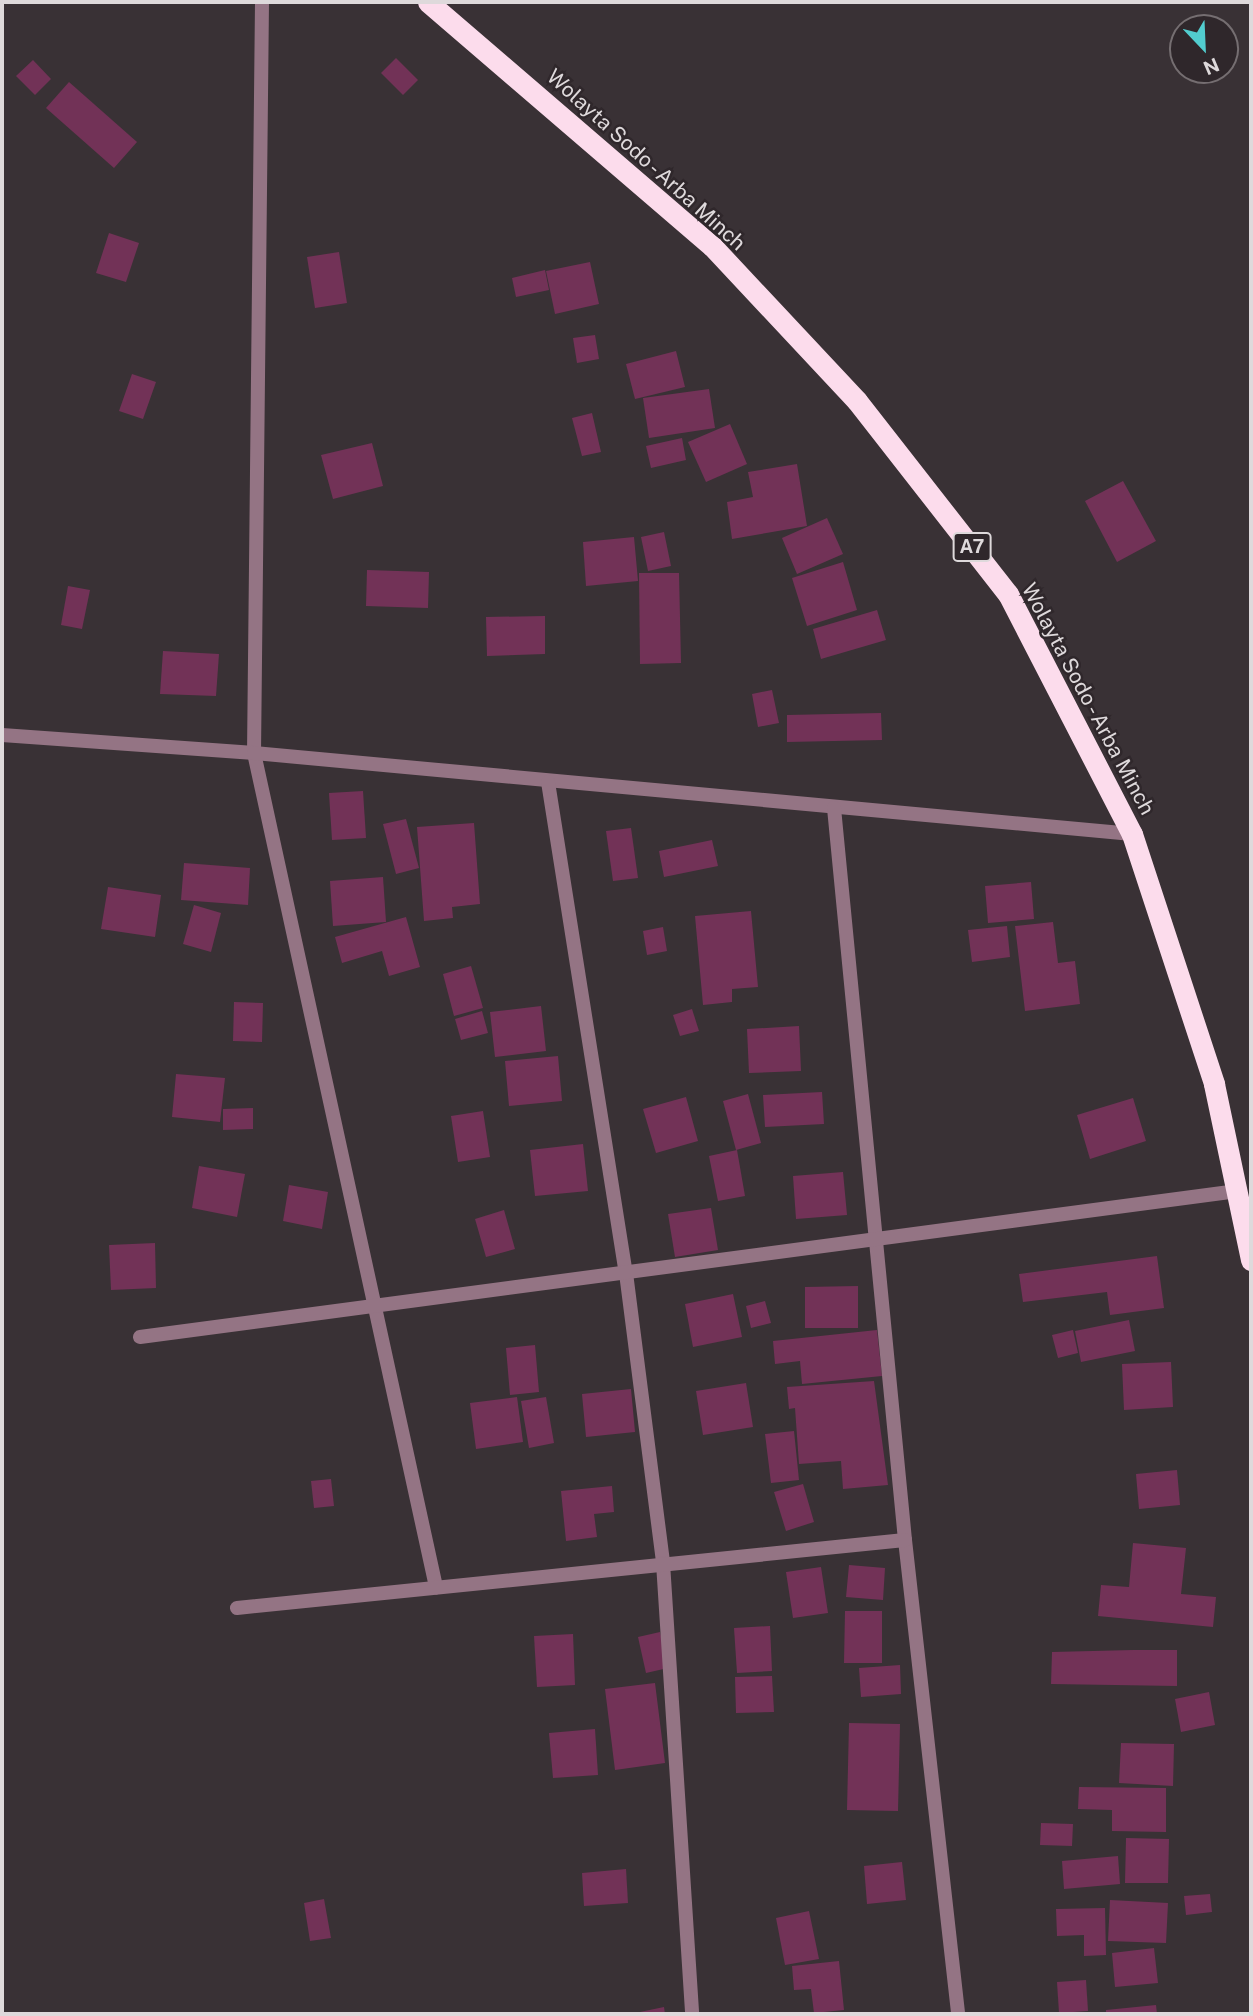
<!DOCTYPE html>
<style>
body{margin:0}
#map{position:relative;width:1253px;height:2016px;overflow:hidden;background:#393135;font-family:"Public Sans",sans-serif}
div>[style]{position:absolute}
.building>*{inset:0;background:#723257}
.street>*{height:14px;margin:-7px;padding:0 7px;transform-origin:7px;border-radius:7px;background:#947484}
.highway>*{height:21px;margin:-10.5px;padding:0 10.5px;transform-origin:10.5px;border-radius:10.5px;background:#fcdcec}
span{translate:-50% -50%;white-space:nowrap;text-align:center;line-height:1.15;-webkit-text-stroke:5px #2f272b;paint-order:stroke}
.shield-label span{padding:2px 5px;background:#2f272b;border:2px solid;border-radius:5px;-webkit-text-stroke-width:0}
.shield-label{font-size:19px;color:#ded9db;font-weight:700}
.street-label{font-size:21px;color:#ded9db}
.frame{position:absolute;inset:0;border:4px solid #ded9db;pointer-events:none}
.north{position:absolute;left:1169px;top:14px;width:70px;height:70px;box-sizing:border-box;background:#2f272b;border:2px solid #756e71;border-radius:50%;rotate:157deg;font-size:19px;font-weight:700;line-height:28px;text-align:center;color:#ded9db}
.north::after{content:'';display:block;margin:auto;width:24px;height:32px;background:#52cdcf;clip-path:polygon(50% 0,100% 100%,50% 72%,0 100%)}
</style>
<div id="map">
<div class="building">
<div style="clip-path:polygon(396px 58px,418px 80px,403px 95px,381px 73px)"></div>
<div style="clip-path:polygon(33px 60px,51px 79px,35px 95px,16px 76px)"></div>
<div style="clip-path:polygon(69px 82px,137px 142px,114px 168px,46px 108px)"></div>
<div style="clip-path:polygon(109px 233px,139px 243px,126px 282px,96px 273px)"></div>
<div style="clip-path:polygon(339px 252px,347px 303px,315px 308px,307px 257px)"></div>
<div style="clip-path:polygon(590px 262px,599px 304px,555px 314px,546px 271px)"></div>
<div style="clip-path:polygon(545px 270px,549px 290px,516px 297px,512px 278px)"></div>
<div style="clip-path:polygon(595px 335px,599px 359px,577px 363px,573px 338px)"></div>
<div style="clip-path:polygon(676px 351px,685px 387px,635px 399px,626px 364px)"></div>
<div style="clip-path:polygon(132px 374px,156px 382px,143px 419px,119px 411px)"></div>
<div style="clip-path:polygon(709px 389px,715px 428px,649px 438px,643px 398px)"></div>
<div style="clip-path:polygon(592px 413px,601px 452px,582px 456px,572px 418px)"></div>
<div style="clip-path:polygon(730px 424px,747px 464px,706px 482px,688px 442px)"></div>
<div style="clip-path:polygon(682px 438px,686px 460px,651px 468px,646px 446px)"></div>
<div style="clip-path:polygon(372px 443px,383px 486px,333px 499px,321px 455px)"></div>
<div style="clip-path:polygon(797px 464px,807px 526px,732px 539px,727px 502px,753px 497px,748px 472px)"></div>
<div style="clip-path:polygon(1123px 481px,1156px 541px,1117px 562px,1085px 501px)"></div>
<div style="clip-path:polygon(827px 518px,843px 554px,797px 574px,782px 538px)"></div>
<div style="clip-path:polygon(664px 532px,671px 566px,648px 571px,641px 537px)"></div>
<div style="clip-path:polygon(634px 537px,638px 581px,586px 586px,583px 542px)"></div>
<div style="clip-path:polygon(843px 562px,857px 610px,807px 626px,792px 578px)"></div>
<div style="clip-path:polygon(367px 570px,429px 572px,428px 608px,366px 606px)"></div>
<div style="clip-path:polygon(639px 573px,679px 573px,681px 663px,640px 664px)"></div>
<div style="clip-path:polygon(68px 586px,90px 590px,82px 629px,61px 625px)"></div>
<div style="clip-path:polygon(877px 610px,886px 640px,821px 659px,813px 629px)"></div>
<div style="clip-path:polygon(545px 616px,545px 654px,487px 656px,486px 617px)"></div>
<div style="clip-path:polygon(163px 651px,219px 654px,216px 696px,160px 694px)"></div>
<div style="clip-path:polygon(772px 690px,779px 723px,758px 727px,752px 694px)"></div>
<div style="clip-path:polygon(881px 713px,882px 740px,787px 742px,787px 715px)"></div>
<div style="clip-path:polygon(363px 791px,366px 838px,332px 840px,329px 793px)"></div>
<div style="clip-path:polygon(406px 819px,419px 868px,396px 874px,383px 824px)"></div>
<div style="clip-path:polygon(474px 823px,480px 904px,452px 907px,453px 918px,424px 921px,417px 827px)"></div>
<div style="clip-path:polygon(631px 828px,638px 878px,613px 881px,606px 831px)"></div>
<div style="clip-path:polygon(712px 840px,718px 866px,664px 877px,659px 851px)"></div>
<div style="clip-path:polygon(184px 863px,250px 868px,248px 905px,181px 900px)"></div>
<div style="clip-path:polygon(383px 877px,386px 922px,333px 926px,330px 881px)"></div>
<div style="clip-path:polygon(1031px 882px,1034px 919px,988px 923px,985px 886px)"></div>
<div style="clip-path:polygon(108px 887px,161px 895px,155px 937px,101px 929px)"></div>
<div style="clip-path:polygon(194px 905px,221px 913px,211px 952px,183px 944px)"></div>
<div style="clip-path:polygon(751px 911px,758px 987px,732px 989px,732px 1002px,703px 1005px,695px 916px)"></div>
<div style="clip-path:polygon(406px 917px,420px 967px,389px 976px,382px 951px,342px 963px,335px 937px)"></div>
<div style="clip-path:polygon(1053px 922px,1058px 963px,1075px 961px,1080px 1004px,1025px 1011px,1015px 926px)"></div>
<div style="clip-path:polygon(1007px 926px,1010px 957px,972px 962px,968px 930px)"></div>
<div style="clip-path:polygon(663px 927px,667px 951px,647px 955px,643px 931px)"></div>
<div style="clip-path:polygon(471px 966px,483px 1008px,454px 1016px,443px 974px)"></div>
<div style="clip-path:polygon(234px 1002px,263px 1003px,262px 1042px,233px 1041px)"></div>
<div style="clip-path:polygon(541px 1006px,546px 1051px,495px 1057px,490px 1012px)"></div>
<div style="clip-path:polygon(692px 1009px,699px 1031px,680px 1036px,673px 1015px)"></div>
<div style="clip-path:polygon(482px 1011px,488px 1033px,461px 1040px,455px 1019px)"></div>
<div style="clip-path:polygon(799px 1026px,801px 1071px,749px 1073px,747px 1029px)"></div>
<div style="clip-path:polygon(558px 1056px,562px 1101px,509px 1106px,505px 1061px)"></div>
<div style="clip-path:polygon(176px 1074px,225px 1078px,220px 1122px,172px 1117px)"></div>
<div style="clip-path:polygon(822px 1092px,824px 1124px,765px 1127px,763px 1095px)"></div>
<div style="clip-path:polygon(748px 1094px,761px 1143px,736px 1150px,723px 1101px)"></div>
<div style="clip-path:polygon(686px 1097px,698px 1141px,656px 1153px,643px 1109px)"></div>
<div style="clip-path:polygon(1133px 1098px,1146px 1141px,1090px 1159px,1077px 1115px)"></div>
<div style="clip-path:polygon(253px 1108px,253px 1129px,223px 1130px,223px 1109px)"></div>
<div style="clip-path:polygon(483px 1111px,490px 1157px,458px 1162px,451px 1116px)"></div>
<div style="clip-path:polygon(583px 1144px,588px 1191px,535px 1196px,530px 1150px)"></div>
<div style="clip-path:polygon(737px 1150px,745px 1196px,718px 1201px,709px 1156px)"></div>
<div style="clip-path:polygon(199px 1166px,245px 1174px,237px 1217px,192px 1208px)"></div>
<div style="clip-path:polygon(843px 1172px,847px 1215px,796px 1219px,793px 1176px)"></div>
<div style="clip-path:polygon(289px 1185px,328px 1192px,322px 1229px,283px 1221px)"></div>
<div style="clip-path:polygon(711px 1208px,718px 1250px,675px 1257px,668px 1214px)"></div>
<div style="clip-path:polygon(504px 1210px,515px 1249px,486px 1257px,475px 1219px)"></div>
<div style="clip-path:polygon(155px 1243px,156px 1288px,111px 1290px,109px 1245px)"></div>
<div style="clip-path:polygon(1157px 1256px,1164px 1308px,1110px 1315px,1107px 1292px,1023px 1302px,1019px 1274px)"></div>
<div style="clip-path:polygon(858px 1286px,858px 1328px,805px 1328px,805px 1287px)"></div>
<div style="clip-path:polygon(733px 1294px,742px 1337px,693px 1347px,685px 1304px)"></div>
<div style="clip-path:polygon(765px 1301px,771px 1323px,751px 1328px,746px 1306px)"></div>
<div style="clip-path:polygon(1129px 1320px,1135px 1351px,1081px 1362px,1075px 1331px)"></div>
<div style="clip-path:polygon(877px 1330px,882px 1376px,802px 1384px,800px 1361px,775px 1364px,773px 1341px)"></div>
<div style="clip-path:polygon(1073px 1330px,1078px 1353px,1058px 1358px,1052px 1335px)"></div>
<div style="clip-path:polygon(535px 1345px,539px 1392px,510px 1395px,506px 1348px)"></div>
<div style="clip-path:polygon(1171px 1362px,1173px 1407px,1124px 1410px,1122px 1364px)"></div>
<div style="clip-path:polygon(874px 1381px,888px 1485px,843px 1489px,841px 1461px,799px 1464px,795px 1408px,789px 1409px,787px 1387px)"></div>
<div style="clip-path:polygon(746px 1383px,753px 1427px,703px 1435px,696px 1391px)"></div>
<div style="clip-path:polygon(631px 1389px,635px 1432px,586px 1437px,582px 1394px)"></div>
<div style="clip-path:polygon(517px 1397px,523px 1442px,476px 1449px,470px 1403px)"></div>
<div style="clip-path:polygon(546px 1397px,554px 1443px,529px 1448px,521px 1401px)"></div>
<div style="clip-path:polygon(794px 1431px,799px 1480px,771px 1483px,765px 1434px)"></div>
<div style="clip-path:polygon(1177px 1470px,1180px 1505px,1139px 1509px,1136px 1474px)"></div>
<div style="clip-path:polygon(331px 1479px,334px 1506px,314px 1508px,311px 1481px)"></div>
<div style="clip-path:polygon(803px 1484px,814px 1522px,786px 1531px,774px 1492px)"></div>
<div style="clip-path:polygon(612px 1486px,614px 1512px,594px 1514px,597px 1537px,566px 1541px,561px 1491px)"></div>
<div style="clip-path:polygon(1133px 1543px,1186px 1548px,1181px 1594px,1216px 1597px,1213px 1627px,1098px 1616px,1101px 1585px,1129px 1587px)"></div>
<div style="clip-path:polygon(849px 1565px,885px 1568px,883px 1600px,846px 1597px)"></div>
<div style="clip-path:polygon(821px 1567px,828px 1613px,793px 1618px,786px 1572px)"></div>
<div style="clip-path:polygon(845px 1611px,882px 1611px,882px 1663px,844px 1663px)"></div>
<div style="clip-path:polygon(770px 1626px,772px 1671px,737px 1673px,734px 1628px)"></div>
<div style="clip-path:polygon(660px 1632px,668px 1668px,646px 1673px,638px 1637px)"></div>
<div style="clip-path:polygon(573px 1634px,575px 1685px,537px 1687px,534px 1636px)"></div>
<div style="clip-path:polygon(1133px 1650px,1177px 1650px,1177px 1686px,1051px 1684px,1052px 1652px)"></div>
<div style="clip-path:polygon(900px 1665px,901px 1694px,861px 1697px,859px 1668px)"></div>
<div style="clip-path:polygon(772px 1676px,774px 1712px,736px 1713px,735px 1677px)"></div>
<div style="clip-path:polygon(655px 1683px,665px 1763px,615px 1770px,605px 1689px)"></div>
<div style="clip-path:polygon(1209px 1692px,1215px 1725px,1181px 1732px,1175px 1699px)"></div>
<div style="clip-path:polygon(849px 1723px,900px 1724px,898px 1811px,847px 1810px)"></div>
<div style="clip-path:polygon(595px 1729px,598px 1775px,553px 1778px,549px 1733px)"></div>
<div style="clip-path:polygon(1121px 1743px,1174px 1744px,1173px 1786px,1119px 1783px)"></div>
<div style="clip-path:polygon(1079px 1787px,1166px 1788px,1166px 1832px,1112px 1831px,1112px 1810px,1078px 1809px)"></div>
<div style="clip-path:polygon(1041px 1823px,1073px 1824px,1072px 1846px,1040px 1845px)"></div>
<div style="clip-path:polygon(1126px 1838px,1169px 1839px,1168px 1883px,1125px 1883px)"></div>
<div style="clip-path:polygon(1118px 1856px,1120px 1884px,1064px 1889px,1062px 1861px)"></div>
<div style="clip-path:polygon(902px 1862px,906px 1900px,867px 1904px,864px 1866px)"></div>
<div style="clip-path:polygon(626px 1869px,628px 1903px,584px 1906px,582px 1873px)"></div>
<div style="clip-path:polygon(1210px 1894px,1212px 1912px,1186px 1915px,1184px 1896px)"></div>
<div style="clip-path:polygon(324px 1899px,331px 1938px,310px 1941px,304px 1903px)"></div>
<div style="clip-path:polygon(1110px 1900px,1168px 1903px,1166px 1943px,1108px 1941px)"></div>
<div style="clip-path:polygon(1105px 1908px,1106px 1955px,1084px 1956px,1084px 1935px,1057px 1936px,1056px 1909px)"></div>
<div style="clip-path:polygon(809px 1911px,819px 1959px,785px 1965px,776px 1918px)"></div>
<div style="clip-path:polygon(1154px 1948px,1158px 1983px,1115px 1987px,1112px 1953px)"></div>
<div style="clip-path:polygon(839px 1961px,844px 2010px,814px 2013px,811px 1989px,794px 1990px,792px 1966px)"></div>
<div style="clip-path:polygon(1086px 1980px,1088px 2011px,1059px 2013px,1057px 1982px)"></div>
<div style="clip-path:polygon(1156px 2005px,1157px 2014px,1106px 2014px,1106px 2010px)"></div>
<div style="clip-path:polygon(664px 2007px,665px 2014px,635px 2014px,635px 2013px)"></div>
</div>
<div class="street">
<div style="left:262px;top:2px;width:751px;rotate:90.61deg"></div>
<div style="left:254px;top:753px;width:854px;rotate:77.69deg"></div>
<div style="left:2px;top:735px;width:253px;rotate:4.1deg"></div>
<div style="left:254px;top:753px;width:882px;rotate:5.27deg"></div>
<div style="left:548px;top:782px;width:497px;rotate:81deg"></div>
<div style="left:626px;top:1273px;width:292px;rotate:82.7deg"></div>
<div style="left:663px;top:1563px;width:452px;rotate:86.3deg"></div>
<div style="left:834px;top:808px;width:735px;rotate:84.46deg"></div>
<div style="left:905px;top:1540px;width:477px;rotate:83.6deg"></div>
<div style="left:140px;top:1337px;width:1107px;rotate:-7.58deg"></div>
<div style="left:237px;top:1608px;width:671px;rotate:-5.81deg"></div>
</div>
<div class="highway">
<div style="left:428px;top:2px;width:374px;rotate:40.7deg"></div>
<div style="left:712px;top:246px;width:212px;rotate:46.9deg"></div>
<div style="left:857px;top:401px;width:245px;rotate:52deg"></div>
<div style="left:1008px;top:594px;width:270px;rotate:62.7deg"></div>
<div style="left:1132px;top:834px;width:263px;rotate:71.8deg"></div>
<div style="left:1214px;top:1084px;width:180px;rotate:78.1deg"></div>
</div>
<div class="shield-label">
<span style="left:972px;top:547px">A7</span>
</div>
<div class="street-label">
<span style="left:646px;top:160px;rotate:42deg">Wolayta Sodo - Arba Minch</span>
<span style="left:1088px;top:699px;rotate:62deg">Wolayta Sodo - Arba Minch</span>
</div>
<div class="frame"></div>
<div class="north">N</div>
</div>
